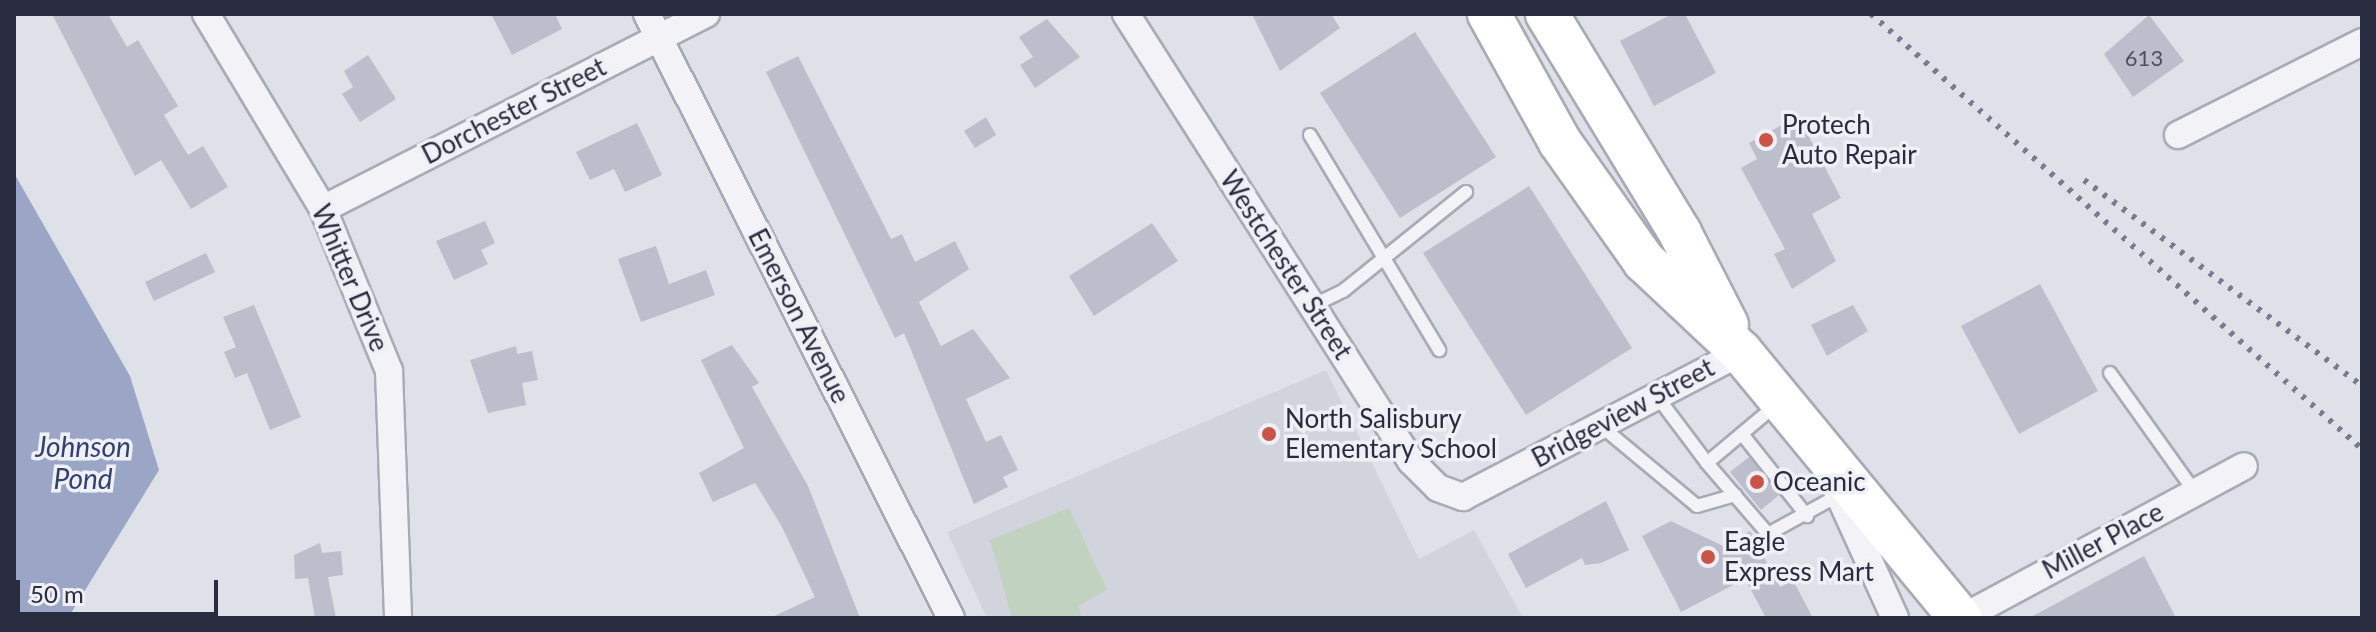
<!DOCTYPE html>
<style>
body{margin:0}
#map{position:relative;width:2376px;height:632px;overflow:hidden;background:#dfe1e8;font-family:Lato,sans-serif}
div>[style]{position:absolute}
.built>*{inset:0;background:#d1d3dd}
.green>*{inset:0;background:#c1d2c1}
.water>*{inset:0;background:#9ba6c7}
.building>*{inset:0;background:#bdbecb}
.roads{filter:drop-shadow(2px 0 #a8aab5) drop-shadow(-2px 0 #a8aab5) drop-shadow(0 2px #a8aab5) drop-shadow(0 -2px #a8aab5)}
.service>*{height:12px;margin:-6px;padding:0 6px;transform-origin:6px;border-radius:6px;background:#f2f2f7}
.minor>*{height:26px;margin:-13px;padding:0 13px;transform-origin:13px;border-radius:13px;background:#f2f2f7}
.primary>*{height:42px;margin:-21px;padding:0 21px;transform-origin:21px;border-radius:21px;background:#fff}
.rail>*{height:6px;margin-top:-3px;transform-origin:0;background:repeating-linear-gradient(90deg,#797c91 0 4px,transparent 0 12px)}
.dots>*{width:22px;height:22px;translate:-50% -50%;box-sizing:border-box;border:4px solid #eff0f6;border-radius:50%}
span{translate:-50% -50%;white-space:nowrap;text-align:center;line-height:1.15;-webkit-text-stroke:7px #eff0f6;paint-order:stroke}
.number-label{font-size:22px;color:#4e5062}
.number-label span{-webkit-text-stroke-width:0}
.street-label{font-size:26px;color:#292b3f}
.poi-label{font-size:26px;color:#292b3f}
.left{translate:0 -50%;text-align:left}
.water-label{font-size:28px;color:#344072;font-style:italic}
.frame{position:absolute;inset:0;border:16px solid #292b3f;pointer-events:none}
.scale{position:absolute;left:16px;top:580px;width:202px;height:36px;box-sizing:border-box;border:4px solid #292b3f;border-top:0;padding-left:10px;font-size:24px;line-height:28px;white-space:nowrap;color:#292b3f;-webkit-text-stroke:6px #eff0f6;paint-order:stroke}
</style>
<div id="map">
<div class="built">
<div style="clip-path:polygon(1326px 370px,1419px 559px,1474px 530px,1523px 618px,987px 618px,947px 532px)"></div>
</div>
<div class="green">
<div style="clip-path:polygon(1069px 508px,1107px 590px,1078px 606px,1082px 618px,1012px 618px,990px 540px)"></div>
</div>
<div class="water">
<div style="clip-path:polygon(14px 173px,130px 376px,159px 470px,68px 618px,14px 618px)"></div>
</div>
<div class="building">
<div style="clip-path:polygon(52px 14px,108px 14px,127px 47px,138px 40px,178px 106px,164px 115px,188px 155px,203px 146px,228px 187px,191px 209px,161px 160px,135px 176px)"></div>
<div style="clip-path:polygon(491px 14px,555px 14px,562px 29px,512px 55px)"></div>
<div style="clip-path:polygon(1252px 14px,1331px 14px,1340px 28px,1280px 71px)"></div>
<div style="clip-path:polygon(1672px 14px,1685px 14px,1716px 73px,1654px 106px,1620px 41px)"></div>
<div style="clip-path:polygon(2149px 15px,2184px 61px,2133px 97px,2104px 54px)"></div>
<div style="clip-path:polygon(1047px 19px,1080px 57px,1035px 88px,1020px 65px,1033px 57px,1019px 37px)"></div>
<div style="clip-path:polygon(1415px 32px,1496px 157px,1400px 218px,1320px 93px)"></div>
<div style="clip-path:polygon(368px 55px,396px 99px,360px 122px,342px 94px,353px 87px,344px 71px)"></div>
<div style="clip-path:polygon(798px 56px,891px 239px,902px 234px,915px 262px,955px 241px,969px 269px,919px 302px,941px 346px,973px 329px,1010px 378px,966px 399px,986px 442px,1001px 435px,1018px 470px,1003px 477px,1008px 487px,974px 504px,904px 333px,895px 338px,766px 72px)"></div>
<div style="clip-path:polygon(1798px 116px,1841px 198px,1812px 214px,1836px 261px,1792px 289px,1774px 254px,1785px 249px,1741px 168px,1757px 159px,1749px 143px)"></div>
<div style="clip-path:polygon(986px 117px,996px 135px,975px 148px,964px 131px)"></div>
<div style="clip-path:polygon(637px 123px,662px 175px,625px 192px,614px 169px,590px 180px,576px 152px)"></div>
<div style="clip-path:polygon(1529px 186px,1632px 348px,1526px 415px,1423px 253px)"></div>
<div style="clip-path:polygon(485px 221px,495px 243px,481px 250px,488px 264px,454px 280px,436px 241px)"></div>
<div style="clip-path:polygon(1152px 223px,1178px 261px,1094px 316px,1069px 276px)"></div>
<div style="clip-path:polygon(656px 246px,669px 284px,706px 270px,715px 295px,641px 322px,618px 259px)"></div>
<div style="clip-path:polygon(206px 253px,215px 272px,154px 301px,145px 282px)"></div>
<div style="clip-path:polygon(2040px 284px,2098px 391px,2019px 434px,1961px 326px)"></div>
<div style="clip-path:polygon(254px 305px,301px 417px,270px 430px,247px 373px,235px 378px,224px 352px,236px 347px,223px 317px)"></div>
<div style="clip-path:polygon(1853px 305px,1868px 331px,1827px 356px,1811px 325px)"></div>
<div style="clip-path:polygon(732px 345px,759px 383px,752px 387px,808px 486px,860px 618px,770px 618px,815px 597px,781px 525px,755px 483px,713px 502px,699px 473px,744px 448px,701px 360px)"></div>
<div style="clip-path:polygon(516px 346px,517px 354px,532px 351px,538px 380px,522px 383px,526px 405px,488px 413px,470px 360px)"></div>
<div style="clip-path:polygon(1749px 457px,1779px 495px,1761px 510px,1730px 472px)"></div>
<div style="clip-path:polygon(1606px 501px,1629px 550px,1601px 563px,1585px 565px,1582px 558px,1526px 588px,1508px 554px)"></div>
<div style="clip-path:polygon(1671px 521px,1723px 546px,1750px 531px,1780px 587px,1793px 580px,1813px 618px,1766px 618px,1745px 579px,1681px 612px,1642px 536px)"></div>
<div style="clip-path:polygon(320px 543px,322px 553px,341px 551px,343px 575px,328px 577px,336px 618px,315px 618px,308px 578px,295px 579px,294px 555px)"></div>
<div style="clip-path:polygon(2144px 556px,2176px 618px,2029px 618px)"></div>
</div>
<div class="roads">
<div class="service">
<div style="left:1310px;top:135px;width:251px;rotate:59deg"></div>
<div style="left:1312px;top:306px;width:34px;rotate:-26deg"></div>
<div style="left:1343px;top:291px;width:158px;rotate:-38.8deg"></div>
<div style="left:2110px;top:373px;width:146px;rotate:54.5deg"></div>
<div style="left:1656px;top:395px;width:85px;rotate:53.1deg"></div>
<div style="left:1776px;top:405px;width:90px;rotate:140deg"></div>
<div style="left:1707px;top:463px;width:94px;rotate:49.3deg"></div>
<div style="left:1768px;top:534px;width:81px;rotate:-28.8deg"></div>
<div style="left:1601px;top:426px;width:125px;rotate:39.8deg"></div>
<div style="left:1697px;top:506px;width:40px;rotate:-16deg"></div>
<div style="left:1742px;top:434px;width:105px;rotate:51.6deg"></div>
</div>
<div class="minor">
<div style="left:206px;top:14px;width:227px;rotate:59deg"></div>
<div style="left:323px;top:209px;width:175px;rotate:67.8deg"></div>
<div style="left:389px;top:371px;width:247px;rotate:87.9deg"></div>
<div style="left:647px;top:14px;width:676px;rotate:63.28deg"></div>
<div style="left:1126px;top:14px;width:530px;rotate:57.48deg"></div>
<div style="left:1411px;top:461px;width:38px;rotate:45deg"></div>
<div style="left:1438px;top:488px;width:27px;rotate:20deg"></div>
<div style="left:1463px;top:497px;width:314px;rotate:-27.5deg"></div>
<div style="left:2178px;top:135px;width:206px;rotate:-26.8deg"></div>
<div style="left:323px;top:209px;width:430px;rotate:-27deg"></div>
<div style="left:1834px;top:484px;width:147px;rotate:65.5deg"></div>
<div style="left:1962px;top:618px;width:320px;rotate:-28.3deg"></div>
</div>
<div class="primary">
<div style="left:1489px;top:14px;width:146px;rotate:61deg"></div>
<div style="left:1560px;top:142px;width:146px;rotate:54.8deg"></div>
<div style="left:1644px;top:261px;width:133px;rotate:43.2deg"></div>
<div style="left:1741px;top:352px;width:345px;rotate:50.5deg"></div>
<div style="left:1547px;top:14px;width:256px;rotate:58.7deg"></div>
<div style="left:1680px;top:233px;width:103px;rotate:62.9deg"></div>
</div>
</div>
<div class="rail">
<div style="left:1871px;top:14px;width:656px;rotate:41.54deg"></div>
<div style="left:2084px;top:180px;width:346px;rotate:36.5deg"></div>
</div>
<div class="dots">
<div style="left:1766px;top:140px;background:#ca5447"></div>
<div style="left:1269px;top:434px;background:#ca5447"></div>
<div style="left:1757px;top:482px;background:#ca5447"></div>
<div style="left:1708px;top:557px;background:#ca5447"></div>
</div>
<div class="number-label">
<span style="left:2144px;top:58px">613</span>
</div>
<div class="street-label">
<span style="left:514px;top:111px;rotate:-27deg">Dorchester Street</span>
<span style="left:1286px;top:265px;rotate:57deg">Westchester Street</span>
<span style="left:350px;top:278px;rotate:67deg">Whitter Drive</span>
<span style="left:799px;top:316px;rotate:63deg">Emerson Avenue</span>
<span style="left:1623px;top:413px;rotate:-28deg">Bridgeview Street</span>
<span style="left:2103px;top:541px;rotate:-28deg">Miller Place</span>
</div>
<div class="poi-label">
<span class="left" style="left:1782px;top:140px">Protech<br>Auto Repair</span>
<span class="left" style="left:1285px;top:434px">North Salisbury<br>Elementary School</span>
<span class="left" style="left:1773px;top:482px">Oceanic</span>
<span class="left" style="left:1724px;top:557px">Eagle<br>Express Mart</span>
</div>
<div class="water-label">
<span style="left:83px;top:462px">Johnson<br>Pond</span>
</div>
<div class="frame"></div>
<div class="scale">50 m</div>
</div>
